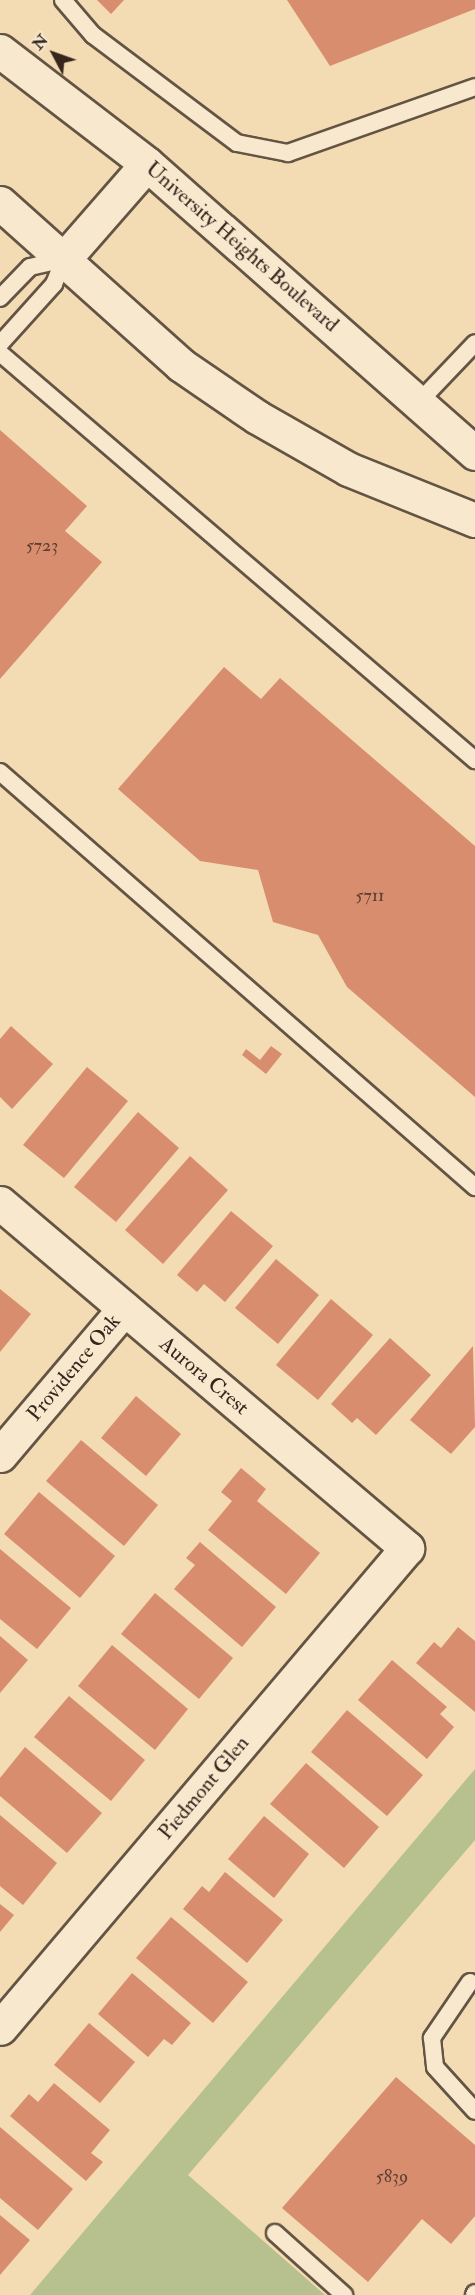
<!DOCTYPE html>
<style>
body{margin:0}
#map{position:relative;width:475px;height:2295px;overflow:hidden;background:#f3dbb3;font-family:"IM FELL Double Pica",serif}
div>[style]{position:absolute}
.green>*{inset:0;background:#b7c18f}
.building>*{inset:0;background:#d88e6e}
.roads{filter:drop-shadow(2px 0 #645443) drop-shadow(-2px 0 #645443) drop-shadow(0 2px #645443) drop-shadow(0 -2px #645443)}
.service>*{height:16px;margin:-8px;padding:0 8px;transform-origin:8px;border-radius:8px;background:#f7e8ce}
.minor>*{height:33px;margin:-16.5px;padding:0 16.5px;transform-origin:16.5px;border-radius:16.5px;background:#f7e8ce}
span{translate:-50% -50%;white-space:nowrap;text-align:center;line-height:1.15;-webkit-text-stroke:4.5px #f7e8ce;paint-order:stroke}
.number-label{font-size:18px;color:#5e4132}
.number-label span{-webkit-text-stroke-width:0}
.street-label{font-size:21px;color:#35271e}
.north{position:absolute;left:24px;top:24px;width:60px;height:60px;-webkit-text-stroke:4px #f7e8ce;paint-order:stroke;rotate:311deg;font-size:16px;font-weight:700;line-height:24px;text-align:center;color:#35271e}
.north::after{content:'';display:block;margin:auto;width:21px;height:27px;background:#35271e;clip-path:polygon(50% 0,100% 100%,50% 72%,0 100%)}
</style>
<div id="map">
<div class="green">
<div style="clip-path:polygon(475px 1769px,475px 1840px,188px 2175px,325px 2295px,30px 2295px)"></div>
</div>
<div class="building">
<div style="clip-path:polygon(97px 0,124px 0,111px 14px)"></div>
<div style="clip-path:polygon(287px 0,475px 0,475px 9px,330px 66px)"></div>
<div style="clip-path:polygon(0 430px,87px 506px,65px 531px,102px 562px,0 679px)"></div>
<div style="clip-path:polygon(224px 667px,261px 699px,280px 678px,475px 846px,475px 1097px,347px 987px,318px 935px,273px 922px,258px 870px,200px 861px,118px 789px)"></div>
<div style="clip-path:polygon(11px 1026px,53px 1064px,12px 1109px,0 1097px,0 1039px)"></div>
<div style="clip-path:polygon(271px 1046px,282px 1054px,266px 1074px,242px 1055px,246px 1049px,260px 1060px)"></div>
<div style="clip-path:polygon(87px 1067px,128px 1101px,64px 1178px,23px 1145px)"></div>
<div style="clip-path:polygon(138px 1112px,179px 1148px,116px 1222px,74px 1187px)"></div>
<div style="clip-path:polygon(190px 1156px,228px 1190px,163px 1264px,125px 1230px)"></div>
<div style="clip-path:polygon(231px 1211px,273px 1246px,225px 1302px,204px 1284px,197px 1292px,177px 1275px)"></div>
<div style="clip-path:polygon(276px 1259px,319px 1295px,278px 1344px,235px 1308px)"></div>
<div style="clip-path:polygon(0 1289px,31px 1314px,0 1352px)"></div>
<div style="clip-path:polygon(331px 1299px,373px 1335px,318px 1400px,276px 1365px)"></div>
<div style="clip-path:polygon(390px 1338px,431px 1375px,376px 1435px,357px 1418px,352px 1423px,331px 1404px)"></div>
<div style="clip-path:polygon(473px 1346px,475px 1427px,451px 1454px,410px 1420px)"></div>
<div style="clip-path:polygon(136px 1396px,181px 1434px,146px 1476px,101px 1438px)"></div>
<div style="clip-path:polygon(81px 1440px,158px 1505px,124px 1546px,46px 1481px)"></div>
<div style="clip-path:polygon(241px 1468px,266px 1489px,257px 1501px,320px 1553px,286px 1594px,208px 1530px,232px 1501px,221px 1492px)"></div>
<div style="clip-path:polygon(39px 1492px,115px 1556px,80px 1598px,4px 1534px)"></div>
<div style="clip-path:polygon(200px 1542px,276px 1607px,242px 1647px,174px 1589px,195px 1565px,186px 1558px)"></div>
<div style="clip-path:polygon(0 1549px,71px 1608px,37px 1649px,0 1619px)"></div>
<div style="clip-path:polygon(155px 1593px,233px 1658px,199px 1699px,121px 1634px)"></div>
<div style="clip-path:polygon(458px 1627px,475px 1641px,475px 1712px,416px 1663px,434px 1642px,441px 1648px)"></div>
<div style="clip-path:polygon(0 1636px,28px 1660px,0 1693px)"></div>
<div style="clip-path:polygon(112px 1645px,188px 1709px,155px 1750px,78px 1686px)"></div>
<div style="clip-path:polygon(392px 1660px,447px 1707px,440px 1714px,454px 1727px,427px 1759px,358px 1700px)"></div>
<div style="clip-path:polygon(69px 1696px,145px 1760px,111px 1801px,34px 1737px)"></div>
<div style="clip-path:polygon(347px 1710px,423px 1775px,387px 1816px,311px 1752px)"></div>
<div style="clip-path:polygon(25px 1747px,102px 1813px,67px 1853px,0 1796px,0 1778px)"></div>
<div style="clip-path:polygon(306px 1763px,379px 1827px,344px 1868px,270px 1804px)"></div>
<div style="clip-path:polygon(0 1815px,57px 1863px,23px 1905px,0 1886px)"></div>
<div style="clip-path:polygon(264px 1816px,309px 1854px,274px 1898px,228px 1859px)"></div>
<div style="clip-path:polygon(225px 1872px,283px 1920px,247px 1963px,183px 1909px,202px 1886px,209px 1892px)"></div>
<div style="clip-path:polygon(0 1904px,14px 1915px,0 1932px)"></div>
<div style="clip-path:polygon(171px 1917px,248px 1982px,213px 2023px,136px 1958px)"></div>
<div style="clip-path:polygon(132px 1973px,191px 2023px,172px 2045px,164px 2039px,148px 2057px,98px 2014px)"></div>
<div style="clip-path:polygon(89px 2023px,135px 2062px,100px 2103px,54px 2065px)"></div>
<div style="clip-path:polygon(396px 2077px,475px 2145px,475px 2216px,451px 2244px,422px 2219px,368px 2282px,282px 2208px)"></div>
<div style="clip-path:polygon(54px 2083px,110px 2130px,91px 2153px,103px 2162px,86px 2181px,10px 2116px,29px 2094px,38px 2102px)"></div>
<div style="clip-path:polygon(0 2127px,73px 2189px,38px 2230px,0 2198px)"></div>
<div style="clip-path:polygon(0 2215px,30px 2240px,0 2275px)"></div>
</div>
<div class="roads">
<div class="service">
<div style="left:63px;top:0;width:46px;rotate:49.4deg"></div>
<div style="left:93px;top:35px;width:180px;rotate:36.9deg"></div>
<div style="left:237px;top:143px;width:52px;rotate:11.1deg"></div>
<div style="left:288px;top:153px;width:198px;rotate:-19.4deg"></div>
<div style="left:0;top:298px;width:43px;rotate:-45.9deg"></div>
<div style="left:30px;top:267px;width:35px;rotate:-13deg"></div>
<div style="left:0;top:344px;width:81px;rotate:-48deg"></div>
<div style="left:54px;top:284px;width:27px;rotate:-68deg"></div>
<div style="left:0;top:353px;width:626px;rotate:40.59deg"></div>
<div style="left:417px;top:404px;width:84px;rotate:-46.4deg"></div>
<div style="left:0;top:772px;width:631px;rotate:41.14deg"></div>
<div style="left:470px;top:1982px;width:68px;rotate:124.2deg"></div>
<div style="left:432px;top:2038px;width:29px;rotate:84deg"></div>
<div style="left:435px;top:2067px;width:59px;rotate:47.7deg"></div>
<div style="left:275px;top:2233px;width:93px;rotate:41.9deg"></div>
<div style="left:474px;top:2295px;width:2px;rotate:-63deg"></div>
</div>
<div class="minor">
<div style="left:0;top:51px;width:185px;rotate:37.5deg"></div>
<div style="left:147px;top:164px;width:437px;rotate:41.4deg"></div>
<div style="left:0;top:203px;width:243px;rotate:41.8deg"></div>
<div style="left:181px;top:365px;width:92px;rotate:34.4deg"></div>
<div style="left:257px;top:417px;width:105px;rotate:29.7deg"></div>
<div style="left:348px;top:469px;width:137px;rotate:21.9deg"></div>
<div style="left:64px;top:259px;width:126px;rotate:-48.9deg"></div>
<div style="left:0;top:1203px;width:534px;rotate:40.29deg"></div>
<div style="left:407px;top:1548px;width:629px;rotate:130.3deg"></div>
<div style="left:0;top:1455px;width:192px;rotate:-49.7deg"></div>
</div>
</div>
<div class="number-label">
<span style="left:42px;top:546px">5723</span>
<span style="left:370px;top:896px">5711</span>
<span style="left:392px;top:2177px">5839</span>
</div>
<div class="street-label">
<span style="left:242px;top:247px;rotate:41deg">University Heights Boulevard</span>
<span style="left:74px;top:1368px;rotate:-50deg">Providence Oak</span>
<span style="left:204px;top:1376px;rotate:40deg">Aurora Crest</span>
<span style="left:204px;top:1788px;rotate:-50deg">Piedmont Glen</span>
</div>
<div class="north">N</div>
</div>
